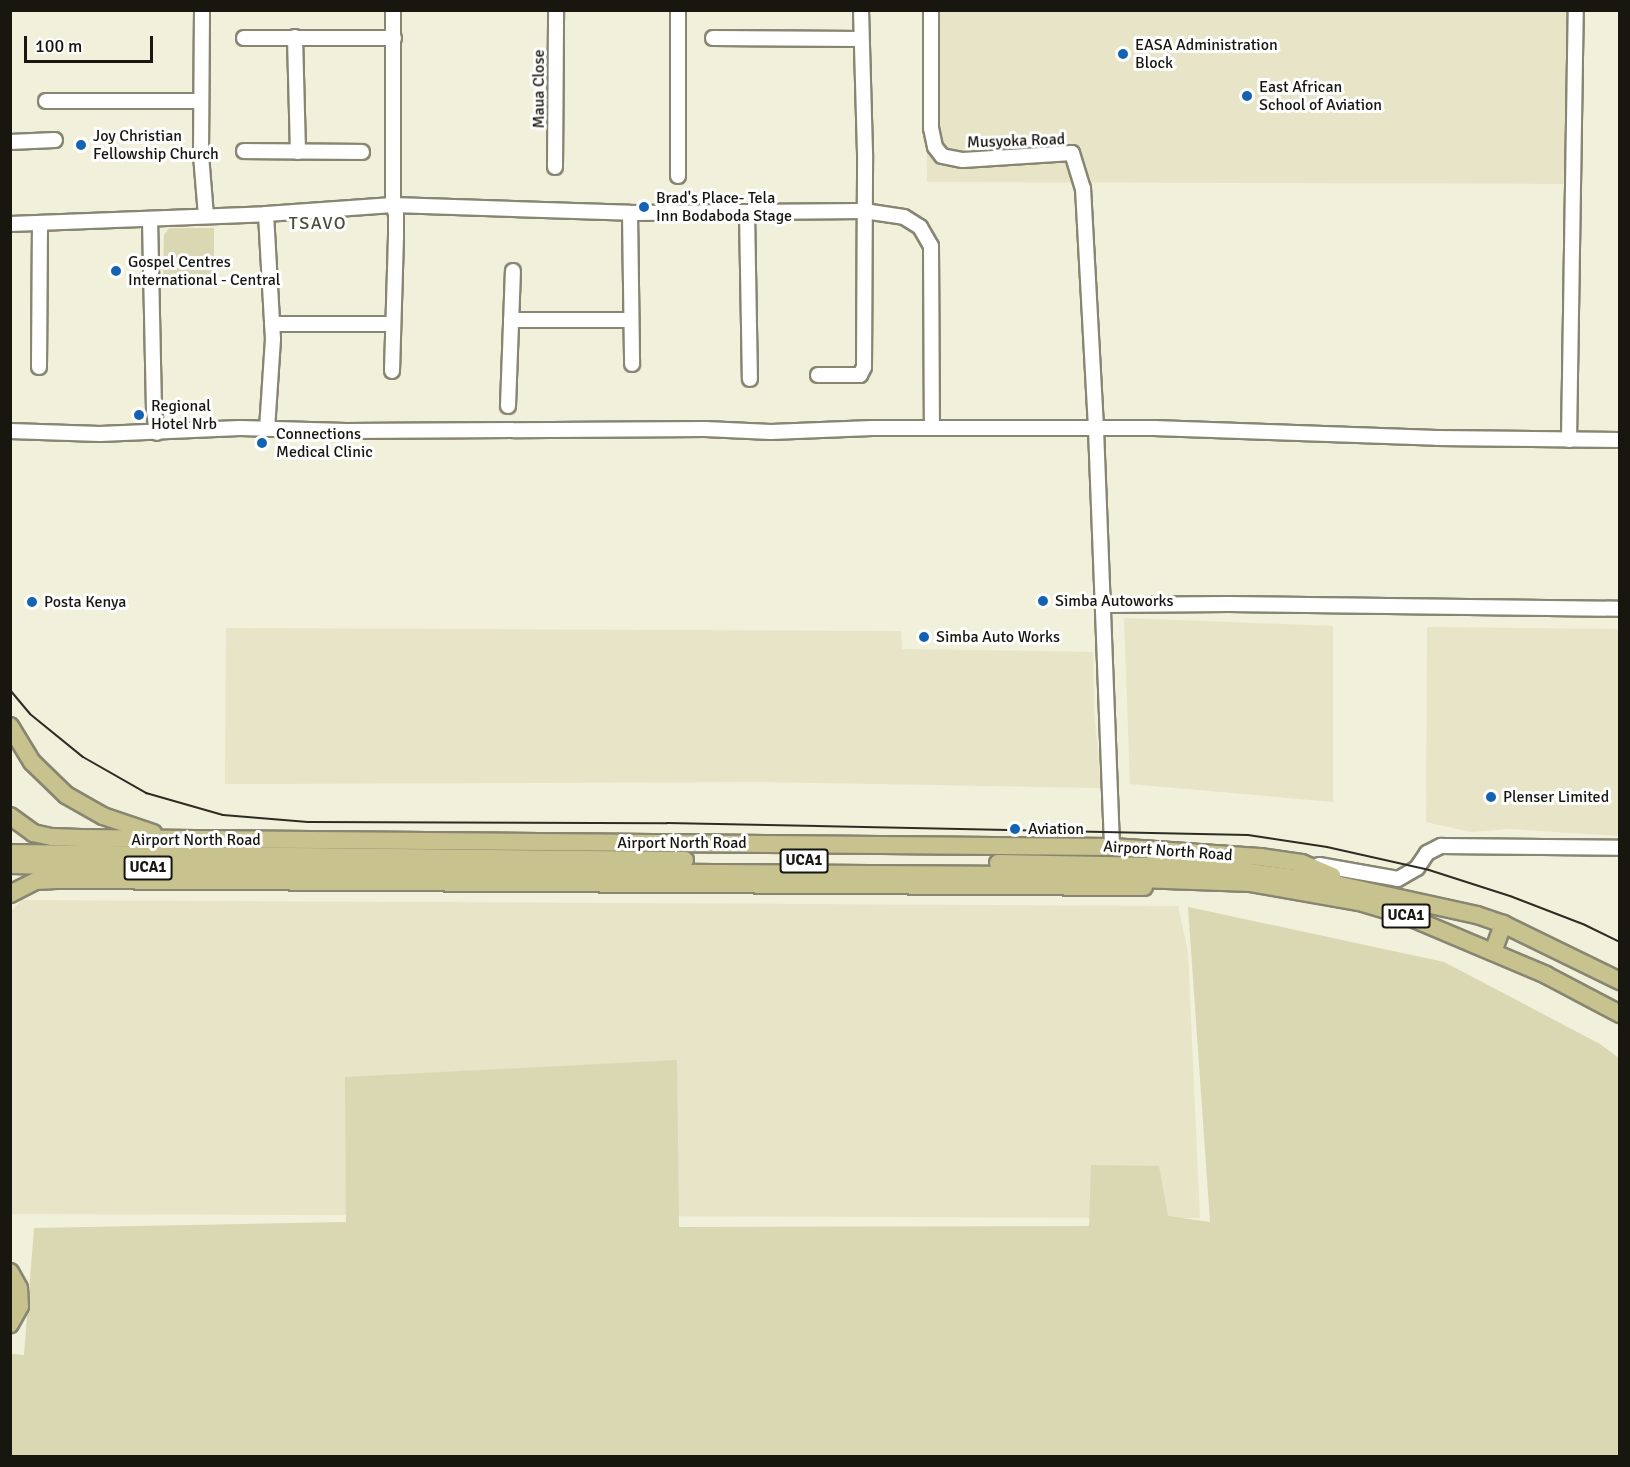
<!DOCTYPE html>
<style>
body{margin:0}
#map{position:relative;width:1630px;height:1467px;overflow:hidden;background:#f1f0da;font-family:Signika,sans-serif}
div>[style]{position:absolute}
.built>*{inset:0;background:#e7e4c7}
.green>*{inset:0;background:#dad7b3}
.roads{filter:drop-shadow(2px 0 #888672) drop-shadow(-2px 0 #888672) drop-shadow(0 2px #888672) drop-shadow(0 -2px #888672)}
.minor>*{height:14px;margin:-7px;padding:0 7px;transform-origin:7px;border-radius:7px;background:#fff}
.major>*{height:16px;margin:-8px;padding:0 8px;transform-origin:8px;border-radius:8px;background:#c7c28e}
.rail>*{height:2px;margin:-1px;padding:0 1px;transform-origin:1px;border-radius:1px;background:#2d2c24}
.dots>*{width:16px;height:16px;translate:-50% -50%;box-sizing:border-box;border:3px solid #fff;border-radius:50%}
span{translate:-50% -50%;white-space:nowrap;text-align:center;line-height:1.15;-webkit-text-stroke:6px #fff;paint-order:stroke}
.shield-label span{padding:2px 4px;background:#fff;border:2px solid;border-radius:4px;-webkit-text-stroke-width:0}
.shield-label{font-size:15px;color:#17160f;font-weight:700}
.poi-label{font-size:16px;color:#17160f}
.left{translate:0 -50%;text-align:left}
.street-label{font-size:16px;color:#17160f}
.neighbourhood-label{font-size:18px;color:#4d4b39;letter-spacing:1.5px}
.frame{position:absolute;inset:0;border:12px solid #17160f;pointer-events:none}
.scale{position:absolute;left:24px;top:36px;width:129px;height:27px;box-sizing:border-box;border:3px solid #17160f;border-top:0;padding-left:8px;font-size:18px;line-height:21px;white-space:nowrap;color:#17160f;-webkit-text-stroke:4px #fff;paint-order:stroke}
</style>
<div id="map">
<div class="built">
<div style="clip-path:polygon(926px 11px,1568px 11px,1568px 184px,927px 182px)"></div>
<div style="clip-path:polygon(1124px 618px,1333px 626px,1333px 802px,1130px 784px)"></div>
<div style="clip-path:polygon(1427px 627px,1619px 629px,1619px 836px,1510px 829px,1471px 832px,1426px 822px)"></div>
<div style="clip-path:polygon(226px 628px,901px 631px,902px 649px,1093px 652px,1094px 711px,1101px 788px,761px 782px,225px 784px)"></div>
<div style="clip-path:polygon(22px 900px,1178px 906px,1188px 952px,1200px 1218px,11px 1214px,10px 913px)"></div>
</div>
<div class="green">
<div style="clip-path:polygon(169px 228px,214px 228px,214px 275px,163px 275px,164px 235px)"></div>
<div style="clip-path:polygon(1188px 907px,1444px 962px,1600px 1044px,1619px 1058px,1619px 1456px,11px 1456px,11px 1354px,24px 1355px,34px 1228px,346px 1222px,345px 1077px,677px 1060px,679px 1227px,1089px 1226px,1091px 1165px,1159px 1166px,1168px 1216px,1210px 1222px)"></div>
</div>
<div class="roads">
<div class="minor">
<div style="left:202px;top:10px;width:145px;rotate:90.4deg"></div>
<div style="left:201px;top:155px;width:61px;rotate:85.3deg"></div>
<div style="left:931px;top:10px;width:118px;rotate:90deg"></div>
<div style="left:931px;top:128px;width:19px;rotate:78deg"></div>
<div style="left:935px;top:147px;width:11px;rotate:52deg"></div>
<div style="left:942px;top:156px;width:21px;rotate:11deg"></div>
<div style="left:963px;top:160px;width:109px;rotate:-3.7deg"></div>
<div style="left:1072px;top:153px;width:37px;rotate:73deg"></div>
<div style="left:1083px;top:188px;width:241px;rotate:86.9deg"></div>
<div style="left:1096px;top:429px;width:418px;rotate:87.8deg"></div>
<div style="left:295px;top:37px;width:115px;rotate:88.5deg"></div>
<div style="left:244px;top:38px;width:150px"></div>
<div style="left:713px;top:38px;width:147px;rotate:0.4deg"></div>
<div style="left:46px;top:101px;width:154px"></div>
<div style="left:10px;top:142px;width:45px;rotate:-2.5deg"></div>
<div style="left:244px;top:151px;width:118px;rotate:0.5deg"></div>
<div style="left:555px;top:167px;width:157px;rotate:-89.6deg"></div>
<div style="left:678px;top:176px;width:166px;rotate:-90deg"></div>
<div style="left:747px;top:212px;width:167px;rotate:89deg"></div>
<div style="left:630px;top:213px;width:151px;rotate:89.2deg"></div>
<div style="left:266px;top:214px;width:125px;rotate:86.8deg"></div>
<div style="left:273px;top:339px;width:90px;rotate:93.8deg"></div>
<div style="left:150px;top:219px;width:192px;rotate:88.8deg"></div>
<div style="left:154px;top:411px;width:22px;rotate:82deg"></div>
<div style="left:10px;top:224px;width:256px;rotate:-2.2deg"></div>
<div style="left:266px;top:214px;width:127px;rotate:-4.1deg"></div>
<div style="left:393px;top:205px;width:237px;rotate:1.9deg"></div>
<div style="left:630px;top:213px;width:234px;rotate:-0.5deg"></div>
<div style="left:864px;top:211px;width:40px;rotate:8.5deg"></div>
<div style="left:904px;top:217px;width:19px;rotate:32deg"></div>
<div style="left:920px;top:227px;width:22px;rotate:60deg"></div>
<div style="left:931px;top:246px;width:182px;rotate:89.7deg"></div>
<div style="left:511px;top:320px;width:119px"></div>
<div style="left:272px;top:324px;width:121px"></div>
<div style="left:39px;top:367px;width:144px;rotate:-89.6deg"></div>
<div style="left:392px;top:371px;width:135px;rotate:-88.3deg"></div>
<div style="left:396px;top:236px;width:22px;rotate:-90deg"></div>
<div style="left:396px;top:214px;width:9px;rotate:-108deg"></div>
<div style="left:393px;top:205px;width:195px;rotate:-90deg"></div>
<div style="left:818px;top:375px;width:42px"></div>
<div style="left:860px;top:375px;width:9px;rotate:-63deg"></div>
<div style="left:864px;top:367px;width:214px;rotate:-89.7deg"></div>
<div style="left:865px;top:153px;width:143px;rotate:-91.6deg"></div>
<div style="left:508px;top:406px;width:135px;rotate:-87.9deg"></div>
<div style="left:10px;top:431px;width:90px;rotate:1.9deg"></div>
<div style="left:100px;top:434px;width:140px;rotate:-2.5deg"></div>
<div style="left:240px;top:428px;width:106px;rotate:1.6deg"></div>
<div style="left:346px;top:431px;width:359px;rotate:-0.3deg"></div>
<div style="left:705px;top:429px;width:66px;rotate:2.6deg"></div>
<div style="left:771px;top:432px;width:101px;rotate:-2.3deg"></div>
<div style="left:872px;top:428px;width:282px"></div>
<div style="left:1154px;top:428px;width:283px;rotate:2deg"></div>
<div style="left:1437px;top:438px;width:183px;rotate:0.6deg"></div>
<div style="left:1569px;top:440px;width:430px;rotate:-89.1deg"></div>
<div style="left:1103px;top:605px;width:125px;rotate:-0.5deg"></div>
<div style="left:1228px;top:604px;width:392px;rotate:0.7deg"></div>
<div style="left:1319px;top:865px;width:80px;rotate:10deg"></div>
<div style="left:1398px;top:879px;width:22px;rotate:-30deg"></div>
<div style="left:1417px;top:868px;width:18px;rotate:-56deg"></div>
<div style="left:1427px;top:853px;width:16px;rotate:-27deg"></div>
<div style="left:1441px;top:846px;width:179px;rotate:0.6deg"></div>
</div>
<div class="major">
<div style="left:10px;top:726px;width:42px;rotate:58.6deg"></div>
<div style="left:32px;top:762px;width:47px;rotate:44.1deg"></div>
<div style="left:66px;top:795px;width:43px;rotate:29.6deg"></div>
<div style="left:103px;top:816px;width:53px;rotate:18.8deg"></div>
<div style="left:10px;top:816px;width:29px;rotate:36deg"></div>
<div style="left:33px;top:833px;width:19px;rotate:12deg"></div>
<div style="left:52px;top:837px;width:29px;rotate:2deg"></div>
<div style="left:81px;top:838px;width:1031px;rotate:0.5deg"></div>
<div style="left:1112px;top:847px;width:148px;rotate:3.9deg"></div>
<div style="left:1260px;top:857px;width:42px;rotate:8.1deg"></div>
<div style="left:1302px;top:863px;width:33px;rotate:23deg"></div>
<div style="left:10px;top:853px;width:675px;rotate:0.59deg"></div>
<div style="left:998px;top:863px;width:211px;rotate:1.1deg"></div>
<div style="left:1209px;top:867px;width:114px;rotate:7.1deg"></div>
<div style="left:1322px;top:881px;width:159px;rotate:12.4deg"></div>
<div style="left:1477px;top:915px;width:28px;rotate:19deg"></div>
<div style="left:1503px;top:924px;width:130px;rotate:26deg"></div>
<div style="left:10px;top:865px;width:242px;rotate:1.2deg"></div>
<div style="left:252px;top:870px;width:772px;rotate:0.37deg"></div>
<div style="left:1024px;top:875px;width:227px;rotate:2deg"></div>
<div style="left:1251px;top:883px;width:114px;rotate:10.1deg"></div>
<div style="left:1363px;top:903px;width:48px;rotate:16.9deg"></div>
<div style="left:1409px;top:917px;width:149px;rotate:22.9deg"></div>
<div style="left:1546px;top:975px;width:84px;rotate:27.8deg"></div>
<div style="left:10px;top:894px;width:29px;rotate:-27deg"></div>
<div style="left:36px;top:881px;width:20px;rotate:-3deg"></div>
<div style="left:56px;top:880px;width:1088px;rotate:0.37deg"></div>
<div style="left:1493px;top:952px;width:30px;rotate:-70deg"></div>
<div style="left:10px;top:1272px;width:18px;rotate:61deg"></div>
<div style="left:19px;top:1288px;width:18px;rotate:87deg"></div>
<div style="left:20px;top:1306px;width:21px;rotate:119deg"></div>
</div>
</div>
<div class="rail">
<div style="left:10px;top:690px;width:31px;rotate:50deg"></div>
<div style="left:30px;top:714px;width:68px;rotate:39.1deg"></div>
<div style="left:83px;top:757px;width:73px;rotate:29.7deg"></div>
<div style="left:146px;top:793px;width:80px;rotate:15.9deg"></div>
<div style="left:223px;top:815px;width:85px;rotate:4.7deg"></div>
<div style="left:308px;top:822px;width:359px;rotate:0.2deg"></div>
<div style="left:667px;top:823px;width:581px;rotate:1.18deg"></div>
<div style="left:1248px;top:835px;width:80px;rotate:8.6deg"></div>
<div style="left:1327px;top:847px;width:105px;rotate:12.7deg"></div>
<div style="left:1429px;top:870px;width:85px;rotate:17.8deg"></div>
<div style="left:1510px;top:896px;width:80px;rotate:21.1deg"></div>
<div style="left:1585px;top:925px;width:39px;rotate:26deg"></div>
</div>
<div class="dots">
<div style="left:1123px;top:54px;background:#1463b2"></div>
<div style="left:1247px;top:96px;background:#1463b2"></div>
<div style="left:81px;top:145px;background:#1463b2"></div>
<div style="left:644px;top:207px;background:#1463b2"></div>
<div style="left:116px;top:271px;background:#1463b2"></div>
<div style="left:139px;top:415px;background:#1463b2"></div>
<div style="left:262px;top:443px;background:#1463b2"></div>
<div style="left:1043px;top:601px;background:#1463b2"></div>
<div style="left:32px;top:602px;background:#1463b2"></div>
<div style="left:924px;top:637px;background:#1463b2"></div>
<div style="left:1491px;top:797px;background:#1463b2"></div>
<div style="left:1015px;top:829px;background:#1463b2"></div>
</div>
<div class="shield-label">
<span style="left:804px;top:861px">UCA1</span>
<span style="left:148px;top:868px">UCA1</span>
<span style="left:1406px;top:916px">UCA1</span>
</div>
<div class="poi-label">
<span class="left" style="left:1135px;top:54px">EASA Administration<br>Block</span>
<span class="left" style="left:1259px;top:96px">East African<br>School of Aviation</span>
<span class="left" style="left:93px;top:145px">Joy Christian<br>Fellowship Church</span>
<span class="left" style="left:656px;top:207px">Brad's Place- Tela<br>Inn Bodaboda Stage</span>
<span class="left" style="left:128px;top:271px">Gospel Centres<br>International - Central</span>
<span class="left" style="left:151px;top:415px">Regional<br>Hotel Nrb</span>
<span class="left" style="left:276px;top:443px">Connections<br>Medical Clinic</span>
<span class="left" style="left:1055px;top:601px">Simba Autoworks</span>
<span class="left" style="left:44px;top:602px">Posta Kenya</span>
<span class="left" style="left:936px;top:637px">Simba Auto Works</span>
<span class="left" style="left:1503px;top:797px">Plenser Limited</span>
<span class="left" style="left:1028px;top:829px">Aviation</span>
</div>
<div class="street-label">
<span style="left:539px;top:89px;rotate:-90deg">Maua Close</span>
<span style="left:1016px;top:141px;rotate:-2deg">Musyoka Road</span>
<span style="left:196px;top:840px">Airport North Road</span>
<span style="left:682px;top:843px">Airport North Road</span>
<span style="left:1168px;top:851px;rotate:4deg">Airport North Road</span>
</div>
<div class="neighbourhood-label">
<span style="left:318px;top:223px">TSAVO</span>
</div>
<div class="frame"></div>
<div class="scale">100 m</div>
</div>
